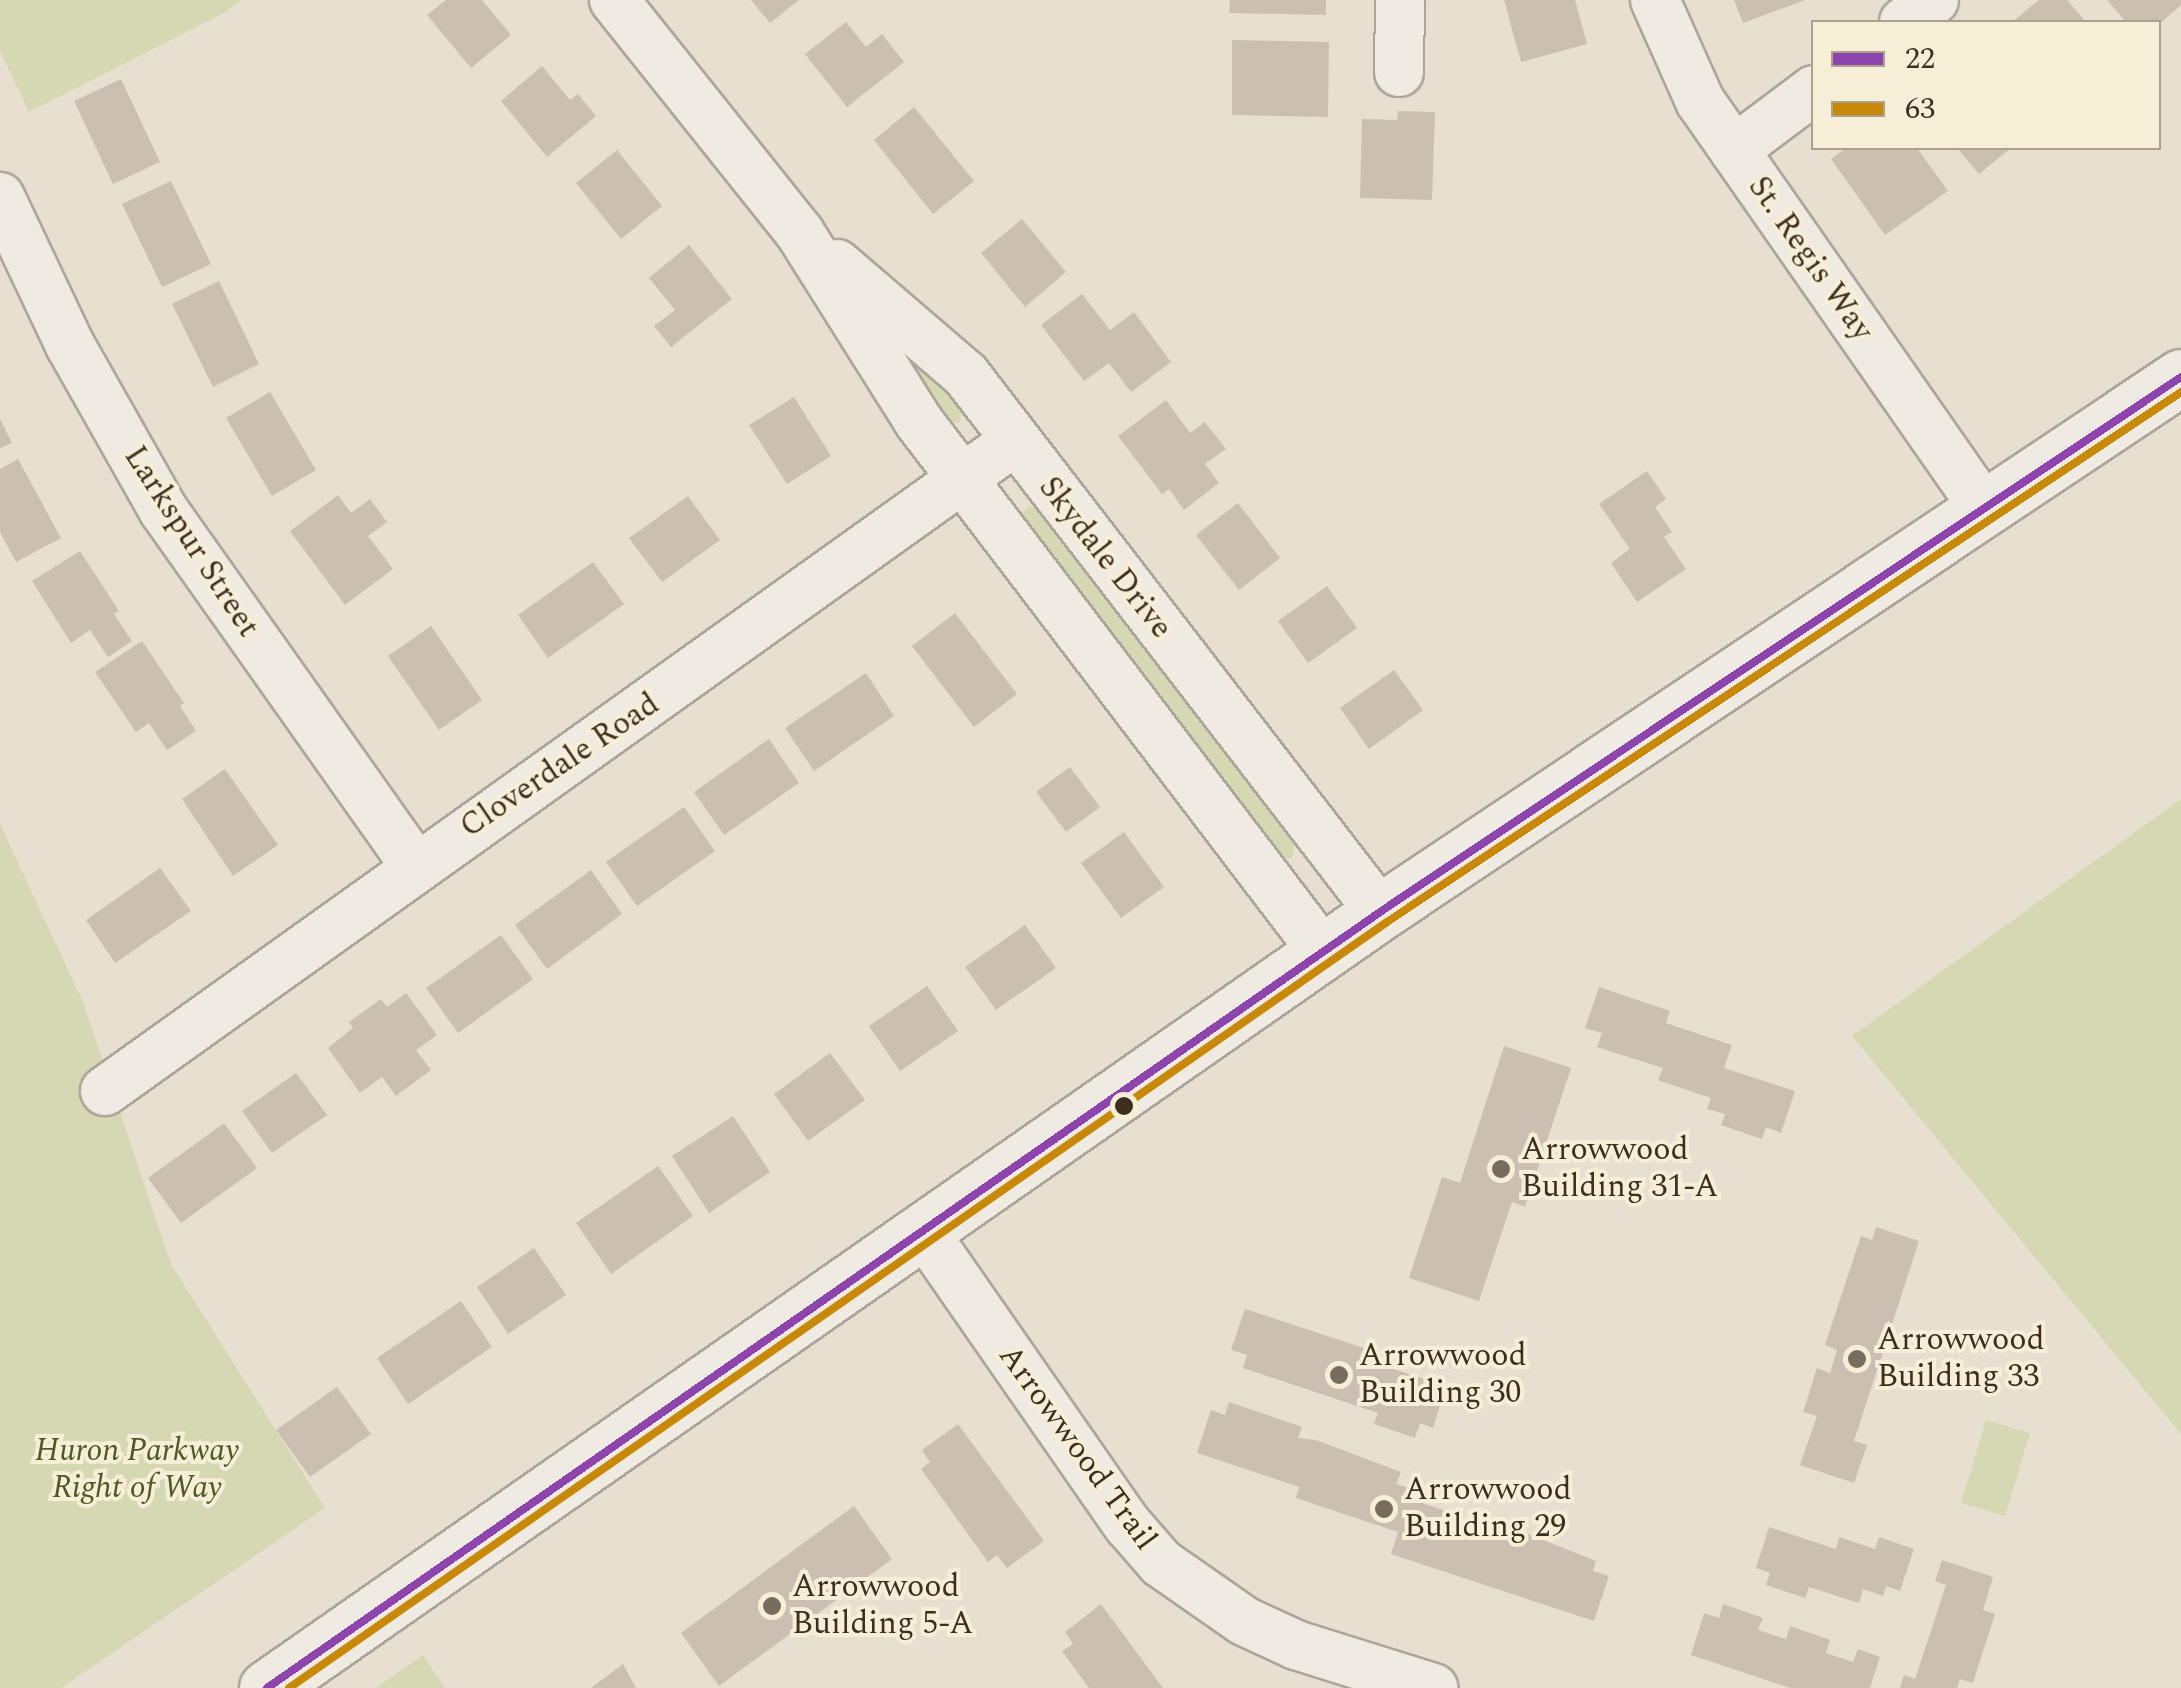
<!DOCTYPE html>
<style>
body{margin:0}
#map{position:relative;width:2181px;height:1688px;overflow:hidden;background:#e7e0d1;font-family:Spectral,serif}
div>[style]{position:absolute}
.green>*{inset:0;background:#d6d7b3}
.building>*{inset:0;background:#cbbfb2}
.roads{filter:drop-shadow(2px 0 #ada599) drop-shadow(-2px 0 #ada599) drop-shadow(0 2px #ada599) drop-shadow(0 -2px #ada599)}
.street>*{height:48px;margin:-24px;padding:0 24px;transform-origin:24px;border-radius:24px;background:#efebe3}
.secondary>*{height:55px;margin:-27.5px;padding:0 27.5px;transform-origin:27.5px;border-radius:27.5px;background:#efebe3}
.bus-1>*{height:8px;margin:-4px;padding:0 4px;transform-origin:4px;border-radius:4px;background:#8e44ad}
.bus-2>*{height:8px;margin:-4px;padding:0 4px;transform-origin:4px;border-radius:4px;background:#c88808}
.dots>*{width:28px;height:28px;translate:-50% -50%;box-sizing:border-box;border:5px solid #f7eed8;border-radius:50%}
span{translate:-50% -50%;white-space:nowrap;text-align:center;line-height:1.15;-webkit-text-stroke:8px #f7eed8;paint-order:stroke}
.street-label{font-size:32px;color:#3d2e20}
.poi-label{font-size:32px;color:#3d2e20}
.left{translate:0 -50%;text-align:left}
.park-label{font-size:32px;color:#4d5a26;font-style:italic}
.legend{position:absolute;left:1811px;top:20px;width:350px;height:130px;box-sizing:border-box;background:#f7eed8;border:2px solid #ada18e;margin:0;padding:12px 18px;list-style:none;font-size:30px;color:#3d2e20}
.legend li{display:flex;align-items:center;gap:20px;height:50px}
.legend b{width:50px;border:2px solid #ada18e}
</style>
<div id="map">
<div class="green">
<div style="clip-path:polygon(0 0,241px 0,226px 12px,29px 112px,0 51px)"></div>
<div style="clip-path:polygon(888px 335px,964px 405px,959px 423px,943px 424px)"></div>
<div style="clip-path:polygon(1029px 506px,1044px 511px,1296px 838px,1292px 858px,1282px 860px,1018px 519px)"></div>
<div style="clip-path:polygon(2181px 799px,2181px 1434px,1852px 1036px)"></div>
<div style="clip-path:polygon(0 824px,83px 1002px,171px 1264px,325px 1508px,61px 1688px,0 1688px)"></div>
<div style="clip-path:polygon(1986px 1420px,2030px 1433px,2005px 1516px,1961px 1503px)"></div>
<div style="clip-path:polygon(423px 1655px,445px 1688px,376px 1688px)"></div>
</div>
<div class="building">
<div style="clip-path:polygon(446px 0,482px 0,511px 35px,471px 68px,427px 15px)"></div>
<div style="clip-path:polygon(751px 0,799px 0,770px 23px)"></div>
<div style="clip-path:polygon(1230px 0,1326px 0,1326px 15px,1229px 13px)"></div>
<div style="clip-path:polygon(1504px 0,1575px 0,1587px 44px,1521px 62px)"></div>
<div style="clip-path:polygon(1734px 0,1805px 0,1743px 23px)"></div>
<div style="clip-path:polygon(2039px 0,2067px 0,2086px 22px,2012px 22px)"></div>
<div style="clip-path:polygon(2107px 0,2181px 0,2181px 5px,2158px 25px,2126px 22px)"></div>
<div style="clip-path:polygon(846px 22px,866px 47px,882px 34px,904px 62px,847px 107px,805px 54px)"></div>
<div style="clip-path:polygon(1232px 40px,1329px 42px,1328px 117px,1232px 115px)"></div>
<div style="clip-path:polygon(542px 66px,570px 100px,578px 94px,596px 116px,547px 157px,501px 101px)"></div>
<div style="clip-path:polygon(121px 79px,160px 162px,113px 184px,74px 101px)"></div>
<div style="clip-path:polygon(914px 107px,974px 181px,933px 214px,874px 140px)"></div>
<div style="clip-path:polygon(1398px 111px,1435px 112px,1432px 200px,1360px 198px,1362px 119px,1397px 120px)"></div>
<div style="clip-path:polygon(1846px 148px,1917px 148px,1948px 191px,1885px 235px,1831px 159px)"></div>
<div style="clip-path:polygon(1957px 148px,2011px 148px,1979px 174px)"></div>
<div style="clip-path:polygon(617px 150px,662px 206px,621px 239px,576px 183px)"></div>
<div style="clip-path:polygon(171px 181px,211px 264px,162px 287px,122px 204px)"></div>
<div style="clip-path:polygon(1022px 219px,1066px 272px,1025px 307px,981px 253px)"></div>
<div style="clip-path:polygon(689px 245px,732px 299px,671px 347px,654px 326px,675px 310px,649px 278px)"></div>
<div style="clip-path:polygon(219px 281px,259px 364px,213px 387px,172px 304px)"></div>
<div style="clip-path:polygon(1082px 294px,1110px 330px,1134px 312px,1171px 362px,1131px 392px,1109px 363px,1084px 381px,1041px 325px)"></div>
<div style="clip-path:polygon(270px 392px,316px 470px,272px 496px,226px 418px)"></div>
<div style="clip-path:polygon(794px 397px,831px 456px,787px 484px,749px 425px)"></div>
<div style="clip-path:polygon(1166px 400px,1190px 433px,1205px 422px,1226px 449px,1205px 464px,1219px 483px,1184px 510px,1169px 489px,1162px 494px,1118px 436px)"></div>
<div style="clip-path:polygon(0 419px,12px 443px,0 448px)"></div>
<div style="clip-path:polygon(18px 459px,61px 538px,16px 562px,0 532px,0 469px)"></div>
<div style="clip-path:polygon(1647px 471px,1666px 499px,1655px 507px,1672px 532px,1664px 537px,1686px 569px,1637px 602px,1611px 563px,1630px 549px,1599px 504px)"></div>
<div style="clip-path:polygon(338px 495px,351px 513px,370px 499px,387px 522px,368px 536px,393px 569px,345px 605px,290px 531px)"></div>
<div style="clip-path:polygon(688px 496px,720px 540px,662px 582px,629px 538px)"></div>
<div style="clip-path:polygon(1238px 503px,1280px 558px,1239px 590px,1196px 535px)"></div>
<div style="clip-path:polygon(80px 551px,119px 611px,114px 614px,132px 641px,108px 657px,90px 630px,71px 643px,32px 581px)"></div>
<div style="clip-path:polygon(593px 562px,624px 604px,548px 658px,518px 615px)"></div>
<div style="clip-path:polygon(1327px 586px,1357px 628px,1308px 663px,1278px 621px)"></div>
<div style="clip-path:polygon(955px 613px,1017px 694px,974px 727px,912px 646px)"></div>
<div style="clip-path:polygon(431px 626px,482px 700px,439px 730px,388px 656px)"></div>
<div style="clip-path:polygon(142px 641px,184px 703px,180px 706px,196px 731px,167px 750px,149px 723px,136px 732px,95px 672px)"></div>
<div style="clip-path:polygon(1394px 670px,1423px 710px,1369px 749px,1340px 708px)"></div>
<div style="clip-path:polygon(866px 673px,894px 716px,814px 771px,785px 728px)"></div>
<div style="clip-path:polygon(769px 739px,799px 783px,724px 835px,694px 792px)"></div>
<div style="clip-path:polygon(1070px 767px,1100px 807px,1066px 832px,1036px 792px)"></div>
<div style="clip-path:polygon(225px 769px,278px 845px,233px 876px,182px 799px)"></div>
<div style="clip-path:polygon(684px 807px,715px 851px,637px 906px,606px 862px)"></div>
<div style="clip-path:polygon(1124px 832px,1164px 887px,1121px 918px,1081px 863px)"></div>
<div style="clip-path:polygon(160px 868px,191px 911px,115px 963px,86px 920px)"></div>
<div style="clip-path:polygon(591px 870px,622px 914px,547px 969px,515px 925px)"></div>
<div style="clip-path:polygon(1025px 925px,1056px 968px,996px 1010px,965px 967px)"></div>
<div style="clip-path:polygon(501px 935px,533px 979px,458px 1033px,426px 988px)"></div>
<div style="clip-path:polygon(927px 986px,958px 1031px,900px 1071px,869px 1026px)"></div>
<div style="clip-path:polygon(1599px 987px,1670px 1011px,1666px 1023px,1732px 1045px,1724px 1068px,1795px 1091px,1781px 1133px,1766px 1127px,1762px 1139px,1721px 1125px,1725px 1114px,1707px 1109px,1711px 1098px,1658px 1080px,1663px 1068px,1597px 1047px,1602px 1033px,1585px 1028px)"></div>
<div style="clip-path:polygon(406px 993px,437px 1035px,416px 1050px,431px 1070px,396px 1096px,382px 1077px,360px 1093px,328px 1048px,353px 1028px,349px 1022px,381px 999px,387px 1007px)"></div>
<div style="clip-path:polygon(1504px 1046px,1571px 1068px,1525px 1207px,1512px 1202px,1479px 1301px,1409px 1278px,1442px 1177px,1460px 1183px)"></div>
<div style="clip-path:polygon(830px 1053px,865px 1100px,808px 1141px,774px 1094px)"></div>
<div style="clip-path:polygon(296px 1073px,327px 1115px,272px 1153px,242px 1111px)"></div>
<div style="clip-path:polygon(733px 1116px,770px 1172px,709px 1213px,672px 1156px)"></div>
<div style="clip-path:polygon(224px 1123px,257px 1168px,181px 1223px,148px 1178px)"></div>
<div style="clip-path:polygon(658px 1166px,693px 1216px,611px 1274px,576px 1223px)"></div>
<div style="clip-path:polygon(1876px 1227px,1919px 1241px,1854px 1441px,1867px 1445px,1854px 1483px,1800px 1465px,1817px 1416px,1803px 1412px,1817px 1368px,1830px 1373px,1837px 1350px,1825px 1345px,1861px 1236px,1872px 1240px)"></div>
<div style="clip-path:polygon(534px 1248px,566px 1295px,508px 1334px,477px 1287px)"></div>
<div style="clip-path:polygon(461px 1301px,492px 1347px,408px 1404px,377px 1358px)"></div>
<div style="clip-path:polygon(1245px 1309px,1382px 1354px,1378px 1364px,1446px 1386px,1433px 1428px,1420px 1423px,1415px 1438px,1374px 1424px,1378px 1413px,1243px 1368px,1247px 1355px,1231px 1350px)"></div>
<div style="clip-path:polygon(337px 1387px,371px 1434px,310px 1477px,276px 1430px)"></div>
<div style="clip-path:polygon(1229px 1402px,1302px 1427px,1298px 1438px,1316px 1440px,1401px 1472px,1396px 1484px,1413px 1489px,1411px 1497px,1425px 1504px,1462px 1516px,1458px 1527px,1484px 1536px,1488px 1525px,1523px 1537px,1528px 1534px,1596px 1561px,1593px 1571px,1609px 1576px,1594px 1621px,1391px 1554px,1398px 1532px,1296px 1498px,1299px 1487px,1197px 1453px,1211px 1410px,1225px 1415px)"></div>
<div style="clip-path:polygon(958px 1424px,1044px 1541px,1007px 1568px,997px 1555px,988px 1562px,921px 1469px,930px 1462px,922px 1450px)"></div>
<div style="clip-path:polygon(854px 1506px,892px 1559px,719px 1686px,681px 1633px)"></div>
<div style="clip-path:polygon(1769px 1527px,1836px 1549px,1839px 1537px,1875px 1549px,1879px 1537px,1914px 1549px,1900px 1591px,1886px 1586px,1883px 1596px,1863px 1589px,1859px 1603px,1809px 1587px,1805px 1598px,1766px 1585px,1770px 1573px,1756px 1568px)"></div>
<div style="clip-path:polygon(1942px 1560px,1993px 1577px,1983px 1610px,1995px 1614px,1973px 1683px,1960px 1679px,1957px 1688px,1900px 1688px,1904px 1675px,1915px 1679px,1946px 1585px,1935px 1581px)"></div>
<div style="clip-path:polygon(1101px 1604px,1163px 1688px,1089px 1688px,1062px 1651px,1073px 1644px,1065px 1632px)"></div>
<div style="clip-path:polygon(1723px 1604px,1763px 1618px,1758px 1630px,1786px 1639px,1790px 1626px,1830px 1640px,1826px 1653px,1853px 1662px,1858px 1649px,1880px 1657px,1870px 1688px,1790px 1688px,1691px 1655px,1704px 1613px,1719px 1618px)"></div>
<div style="clip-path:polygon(623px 1664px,636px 1688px,591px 1688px)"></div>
</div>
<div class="roads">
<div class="street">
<div style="left:614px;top:0;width:298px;rotate:51.4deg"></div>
<div style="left:800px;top:233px;width:223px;rotate:57.8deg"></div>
<div style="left:919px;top:422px;width:666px;rotate:52.68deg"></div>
<div style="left:1655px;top:0;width:111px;rotate:66deg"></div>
<div style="left:1700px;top:101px;width:495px;rotate:55.1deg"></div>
<div style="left:1904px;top:22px;width:37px;rotate:-36deg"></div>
<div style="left:1399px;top:72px;width:72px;rotate:-89.2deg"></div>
<div style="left:1734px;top:150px;width:100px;rotate:-36.9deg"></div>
<div style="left:0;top:197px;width:164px;rotate:64.7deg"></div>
<div style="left:70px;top:345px;width:191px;rotate:60.5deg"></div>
<div style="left:164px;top:511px;width:434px;rotate:54.7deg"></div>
<div style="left:837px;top:264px;width:170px;rotate:40.7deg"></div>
<div style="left:966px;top:375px;width:678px;rotate:52.37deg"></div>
<div style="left:105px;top:1091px;width:1118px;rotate:-35.54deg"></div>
<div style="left:924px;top:1232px;width:357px;rotate:55.2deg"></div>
<div style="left:1128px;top:1525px;width:50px;rotate:49deg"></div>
<div style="left:1161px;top:1563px;width:101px;rotate:34.9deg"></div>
<div style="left:1244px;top:1621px;width:57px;rotate:24.8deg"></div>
<div style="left:1296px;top:1645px;width:144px;rotate:17.4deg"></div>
</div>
<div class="secondary">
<div style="left:267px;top:1688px;width:1357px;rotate:-34.88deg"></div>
<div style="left:1380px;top:912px;width:963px;rotate:-33.74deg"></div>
</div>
</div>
<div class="bus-1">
<div style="left:267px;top:1688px;width:1357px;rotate:-34.88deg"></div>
<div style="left:1380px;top:912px;width:963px;rotate:-33.74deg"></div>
</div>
<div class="bus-2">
<div style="left:289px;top:1688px;width:1339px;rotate:-34.9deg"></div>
<div style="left:1387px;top:922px;width:955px;rotate:-33.72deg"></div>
</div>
<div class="dots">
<div style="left:1124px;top:1106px;background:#3d2e20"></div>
<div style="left:1501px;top:1169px;background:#786c5e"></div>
<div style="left:1857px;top:1359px;background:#786c5e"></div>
<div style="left:1339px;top:1375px;background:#786c5e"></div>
<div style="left:1384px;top:1509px;background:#786c5e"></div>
<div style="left:772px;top:1606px;background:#786c5e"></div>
</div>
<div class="street-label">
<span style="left:1810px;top:259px;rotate:55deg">St. Regis Way</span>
<span style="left:191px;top:542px;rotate:57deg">Larkspur Street</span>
<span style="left:1105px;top:558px;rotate:52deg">Skydale Drive</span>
<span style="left:560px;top:766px;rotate:-34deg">Cloverdale Road</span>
<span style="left:1077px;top:1448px;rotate:54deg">Arrowwood Trail</span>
</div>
<div class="poi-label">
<span class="left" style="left:1521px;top:1169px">Arrowwood<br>Building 31-A</span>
<span class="left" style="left:1877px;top:1359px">Arrowwood<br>Building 33</span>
<span class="left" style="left:1359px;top:1375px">Arrowwood<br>Building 30</span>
<span class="left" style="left:1404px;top:1509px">Arrowwood<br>Building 29</span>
<span class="left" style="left:792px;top:1606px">Arrowwood<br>Building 5-A</span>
</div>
<div class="park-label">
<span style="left:137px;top:1470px">Huron Parkway<br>Right of Way</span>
</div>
<ul class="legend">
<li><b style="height:12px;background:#8e44ad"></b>22</li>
<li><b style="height:12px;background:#c88808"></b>63</li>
</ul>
</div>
